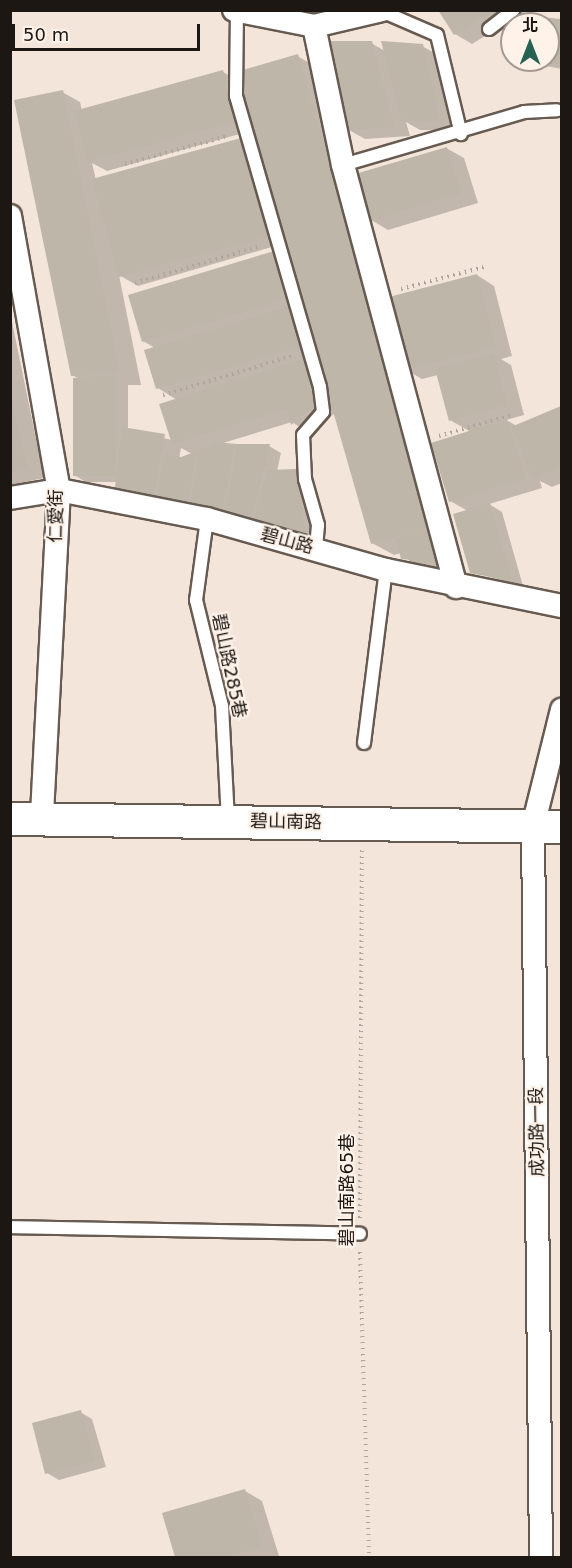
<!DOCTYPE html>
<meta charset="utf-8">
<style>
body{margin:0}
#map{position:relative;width:572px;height:1568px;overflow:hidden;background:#f3e5d9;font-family:"DejaVu Sans","Noto Sans TC",sans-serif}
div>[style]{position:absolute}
.shadow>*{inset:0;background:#0003}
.building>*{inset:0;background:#beb6a8}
.path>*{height:4px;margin-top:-2px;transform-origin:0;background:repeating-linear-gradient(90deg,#b0a59c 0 1.5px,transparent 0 6px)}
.roads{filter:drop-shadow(2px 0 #675b51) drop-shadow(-2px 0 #675b51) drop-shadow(0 2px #675b51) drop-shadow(0 -2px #675b51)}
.service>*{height:12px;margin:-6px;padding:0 6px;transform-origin:6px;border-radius:6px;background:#fff}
.minor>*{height:22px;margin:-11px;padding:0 11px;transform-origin:11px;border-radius:11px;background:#fff}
.secondary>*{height:32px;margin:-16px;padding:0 16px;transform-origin:16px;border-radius:16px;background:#fff}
span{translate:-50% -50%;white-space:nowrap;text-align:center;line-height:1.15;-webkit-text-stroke:4.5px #fef2e9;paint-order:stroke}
.street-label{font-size:18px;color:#1c1713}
.frame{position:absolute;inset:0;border:12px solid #1c1713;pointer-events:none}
.north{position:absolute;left:500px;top:12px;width:60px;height:60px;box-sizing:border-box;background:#fef2e9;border:2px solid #a49a93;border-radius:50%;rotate:0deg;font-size:16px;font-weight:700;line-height:24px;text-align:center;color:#1c1713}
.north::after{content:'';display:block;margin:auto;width:21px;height:27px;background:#246351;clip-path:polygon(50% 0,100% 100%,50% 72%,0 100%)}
.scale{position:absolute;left:12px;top:24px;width:188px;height:27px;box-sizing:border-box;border:3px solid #1c1713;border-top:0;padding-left:8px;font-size:18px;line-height:21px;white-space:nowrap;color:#1c1713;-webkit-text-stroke:4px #fef2e9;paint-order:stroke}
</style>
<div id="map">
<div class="shadow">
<div style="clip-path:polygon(440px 10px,527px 10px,518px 16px,562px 20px,562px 69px,513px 60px,548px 60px,548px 24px,513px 24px,513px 19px,472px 44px,455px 34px)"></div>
<div style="clip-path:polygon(371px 43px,385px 51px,422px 46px,440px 56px,457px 130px,420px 130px,406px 122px,410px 136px,365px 139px,347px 129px)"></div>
<div style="clip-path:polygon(evenodd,297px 56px,315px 66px,447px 568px,414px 565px,401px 553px,394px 555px,372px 543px,335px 413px,310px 434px,292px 422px,223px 443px,269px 446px,281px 453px,277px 471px,295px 470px,307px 477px,317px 542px,235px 514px,233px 522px,171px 508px,117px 482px,86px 482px,74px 475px,79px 379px,72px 375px,62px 92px,80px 102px,82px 111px,223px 72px,241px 82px,297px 56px,254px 130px,260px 151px,241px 140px,96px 180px,92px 163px,107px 171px,254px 130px,297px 56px,282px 244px,287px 244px,292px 264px,274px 253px,143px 341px,155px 348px,158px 388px,177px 400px,172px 440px,128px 430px,128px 385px,141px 385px,119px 275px,138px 286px,282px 244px,297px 56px,305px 309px,308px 318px,297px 311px,305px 309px,297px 56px,181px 448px,192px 454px,179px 459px,181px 448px)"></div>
<div style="clip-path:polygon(446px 148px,464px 158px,478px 203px,388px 230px,371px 220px)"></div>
<div style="clip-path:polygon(477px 275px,494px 286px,512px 356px,501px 359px,511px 365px,524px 415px,506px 420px,517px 426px,562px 408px,562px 483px,552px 487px,540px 481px,542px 488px,489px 504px,502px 512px,523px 586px,472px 572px,468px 511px,450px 501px,471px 432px,450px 420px,438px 375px,422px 379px,405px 369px)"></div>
<div style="clip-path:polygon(10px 312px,44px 478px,10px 485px)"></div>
<div style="clip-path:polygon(80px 1412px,92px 1419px,106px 1467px,59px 1480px,47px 1473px)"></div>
<div style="clip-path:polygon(245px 1491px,262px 1501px,279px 1556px,176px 1558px,163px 1514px)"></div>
</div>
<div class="building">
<div style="clip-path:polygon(438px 10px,494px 10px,454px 35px)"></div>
<div style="clip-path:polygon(512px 14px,561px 19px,561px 64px,539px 62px,548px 60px,548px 24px,511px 24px)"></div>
<div style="clip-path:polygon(510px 35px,512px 35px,512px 59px,508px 59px)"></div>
<div style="clip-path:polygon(323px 41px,372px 41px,394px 127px,346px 130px)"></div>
<div style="clip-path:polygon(381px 41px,423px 44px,440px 121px,402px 121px)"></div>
<div style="clip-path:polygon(298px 54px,432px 527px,371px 544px,236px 72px)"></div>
<div style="clip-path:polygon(223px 70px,237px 121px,88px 162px,74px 111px)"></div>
<div style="clip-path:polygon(63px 90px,84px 196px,120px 373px,71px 376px,14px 100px)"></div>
<div style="clip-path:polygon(241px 138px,269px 236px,119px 277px,92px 179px)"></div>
<div style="clip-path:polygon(447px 147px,461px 193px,369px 221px,355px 174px)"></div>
<div style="clip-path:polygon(274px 251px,288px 299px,142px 342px,128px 295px)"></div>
<div style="clip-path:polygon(477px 274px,496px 347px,403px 370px,385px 298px)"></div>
<div style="clip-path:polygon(291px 306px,303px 346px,156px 389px,144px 350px)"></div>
<div style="clip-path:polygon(494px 353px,507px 405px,449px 421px,435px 369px)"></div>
<div style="clip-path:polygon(306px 358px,320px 402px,291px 425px,287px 409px,172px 444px,159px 404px)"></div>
<div style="clip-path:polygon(116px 375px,116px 476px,73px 476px,73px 378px)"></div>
<div style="clip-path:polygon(10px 391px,27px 468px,10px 472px)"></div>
<div style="clip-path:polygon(561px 406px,561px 467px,533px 478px,511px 427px)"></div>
<div style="clip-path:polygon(507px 419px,526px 478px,449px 502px,431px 443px)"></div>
<div style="clip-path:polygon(122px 427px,165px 434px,153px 503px,114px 496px)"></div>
<div style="clip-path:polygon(217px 441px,235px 445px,221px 516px,190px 509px,199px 450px)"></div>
<div style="clip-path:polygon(237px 444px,270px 444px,253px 515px,226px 510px)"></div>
<div style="clip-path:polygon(197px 451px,187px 509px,156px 502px,164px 454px,181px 457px)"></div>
<div style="clip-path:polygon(296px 469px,306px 536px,253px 522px,267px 470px)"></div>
<div style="clip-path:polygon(490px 503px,512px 581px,470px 573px,453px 514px)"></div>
<div style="clip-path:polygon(427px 530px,436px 562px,401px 559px,396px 538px)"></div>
<div style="clip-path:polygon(81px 1410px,94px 1461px,45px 1474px,32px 1423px)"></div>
<div style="clip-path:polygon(245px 1489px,262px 1546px,223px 1557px,175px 1557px,162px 1513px)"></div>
</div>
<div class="path">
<div style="left:125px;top:164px;width:107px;rotate:-15.2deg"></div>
<div style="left:135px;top:283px;width:131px;rotate:-16.4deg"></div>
<div style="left:401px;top:289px;width:86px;rotate:-14.8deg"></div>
<div style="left:163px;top:395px;width:135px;rotate:-16.8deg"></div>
<div style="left:439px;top:436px;width:75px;rotate:-16.3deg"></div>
<div style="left:360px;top:1218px;width:368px;rotate:-89.7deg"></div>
<div style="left:360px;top:1252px;width:306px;rotate:88.3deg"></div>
</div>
<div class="roads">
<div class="service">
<div style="left:379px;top:10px;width:63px;rotate:23.3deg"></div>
<div style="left:437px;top:35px;width:102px;rotate:76.4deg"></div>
<div style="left:237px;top:11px;width:85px;rotate:90.7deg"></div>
<div style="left:236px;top:96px;width:303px;rotate:73.9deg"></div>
<div style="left:320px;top:387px;width:25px;rotate:83deg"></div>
<div style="left:323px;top:412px;width:30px;rotate:131deg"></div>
<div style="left:303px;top:435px;width:44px;rotate:87.4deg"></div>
<div style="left:305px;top:479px;width:48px;rotate:74.2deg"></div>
<div style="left:318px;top:525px;width:23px;rotate:95deg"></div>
<div style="left:489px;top:29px;width:31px;rotate:-38deg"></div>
<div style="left:343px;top:165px;width:189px;rotate:-16.3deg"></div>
<div style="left:524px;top:112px;width:33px;rotate:-3deg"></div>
<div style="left:207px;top:519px;width:82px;rotate:97.7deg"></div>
<div style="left:196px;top:600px;width:109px;rotate:76.2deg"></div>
<div style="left:222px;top:706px;width:116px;rotate:87deg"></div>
<div style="left:364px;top:743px;width:174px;rotate:-82.8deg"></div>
<div style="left:10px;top:1227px;width:350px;rotate:1.1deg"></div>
</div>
<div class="minor">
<div style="left:234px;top:10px;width:82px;rotate:11.3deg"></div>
<div style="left:314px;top:26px;width:70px;rotate:-13.2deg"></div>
<div style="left:314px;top:26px;width:142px;rotate:78.2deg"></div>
<div style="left:343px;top:165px;width:437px;rotate:75deg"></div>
<div style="left:10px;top:216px;width:278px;rotate:79.9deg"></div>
<div style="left:59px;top:490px;width:329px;rotate:93deg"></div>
<div style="left:10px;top:498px;width:50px;rotate:-9.3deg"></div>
<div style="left:59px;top:490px;width:151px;rotate:11.1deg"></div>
<div style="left:207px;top:519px;width:186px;rotate:15.9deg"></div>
<div style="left:386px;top:570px;width:180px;rotate:11.6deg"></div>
<div style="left:541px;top:1558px;width:732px;rotate:-90.63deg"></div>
<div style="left:533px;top:826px;width:120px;rotate:-76deg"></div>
</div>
<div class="secondary">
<div style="left:10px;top:819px;width:552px;rotate:0.83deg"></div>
</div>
</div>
<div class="street-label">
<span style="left:56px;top:516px;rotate:-89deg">仁愛街</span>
<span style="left:287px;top:541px;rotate:15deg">碧山路</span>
<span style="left:229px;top:666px;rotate:78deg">碧山路285巷</span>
<span style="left:286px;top:822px;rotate:1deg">碧山南路</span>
<span style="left:537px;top:1132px;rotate:-91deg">成功路一段</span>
<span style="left:347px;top:1190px;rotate:-90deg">碧山南路65巷</span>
</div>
<div class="frame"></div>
<div class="north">北</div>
<div class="scale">50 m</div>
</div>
